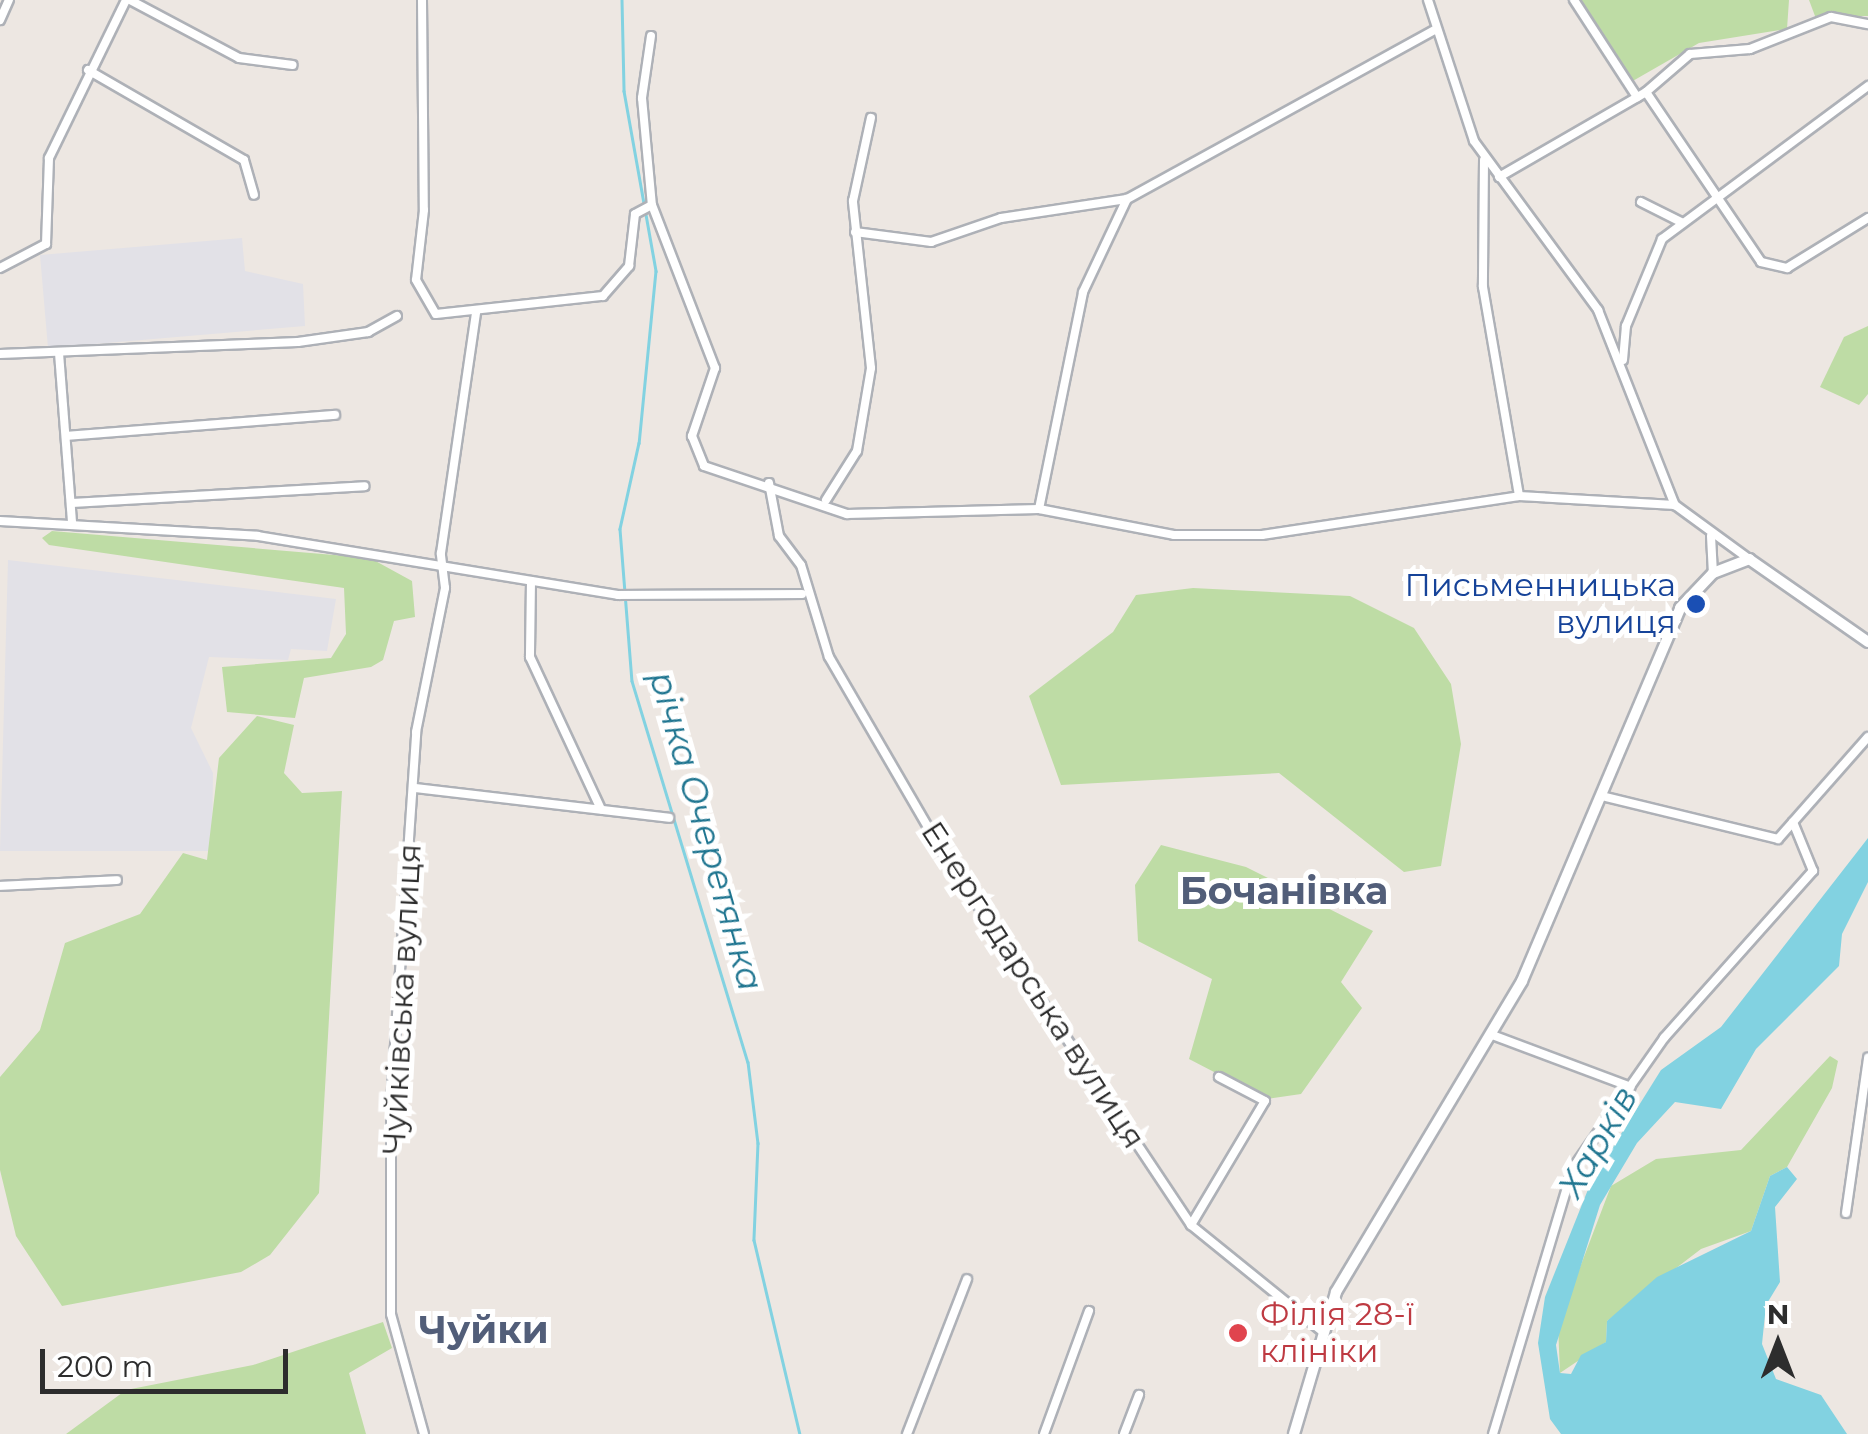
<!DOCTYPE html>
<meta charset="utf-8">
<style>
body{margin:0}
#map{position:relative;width:1868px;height:1434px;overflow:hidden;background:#ede7e2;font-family:Montserrat,sans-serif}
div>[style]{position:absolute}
.industrial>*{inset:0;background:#e2e1e7}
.green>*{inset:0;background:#bedca5}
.water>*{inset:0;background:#82d2e1}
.stream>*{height:2.5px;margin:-1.25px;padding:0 1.25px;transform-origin:1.25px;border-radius:1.25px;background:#82d2e1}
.roads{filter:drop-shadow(2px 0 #aeb1b7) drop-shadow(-2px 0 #aeb1b7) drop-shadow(0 2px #aeb1b7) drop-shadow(0 -2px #aeb1b7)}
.minor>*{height:8px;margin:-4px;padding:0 4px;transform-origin:4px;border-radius:4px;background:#fff}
.secondary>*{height:10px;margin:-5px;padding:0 5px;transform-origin:5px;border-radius:5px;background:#fff}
.dots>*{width:28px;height:28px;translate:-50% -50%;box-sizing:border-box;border:5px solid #fff;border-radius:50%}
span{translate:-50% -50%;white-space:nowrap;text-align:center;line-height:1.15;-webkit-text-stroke:10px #fff;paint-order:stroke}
.transit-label{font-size:32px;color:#164399}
.right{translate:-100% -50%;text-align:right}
.street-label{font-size:32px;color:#2d2d2d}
.health-label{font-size:32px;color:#be3a42}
.left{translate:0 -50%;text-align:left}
.water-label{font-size:35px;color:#1f7590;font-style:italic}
.quarter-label{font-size:38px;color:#525e79;font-weight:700}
.north{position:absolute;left:1728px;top:1294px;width:100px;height:100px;-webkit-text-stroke:8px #fff;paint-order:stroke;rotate:0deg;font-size:28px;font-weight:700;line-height:40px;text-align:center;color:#2d2d2d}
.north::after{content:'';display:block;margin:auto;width:35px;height:45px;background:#2d2d2d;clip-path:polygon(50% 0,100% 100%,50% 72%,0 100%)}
.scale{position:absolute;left:40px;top:1349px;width:248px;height:45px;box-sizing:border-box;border:5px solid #2d2d2d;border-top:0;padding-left:12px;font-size:30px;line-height:35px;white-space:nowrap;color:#2d2d2d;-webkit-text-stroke:8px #fff;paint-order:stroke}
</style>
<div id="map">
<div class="industrial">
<div style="clip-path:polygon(242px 238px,245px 271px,303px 284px,305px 326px,48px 348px,40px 255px)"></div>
<div style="clip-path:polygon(8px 560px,336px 599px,327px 651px,291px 649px,288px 660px,209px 657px,191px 728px,213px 773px,212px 851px,0 851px)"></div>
</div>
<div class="green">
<div style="clip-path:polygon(1579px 0,1789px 0,1787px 29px,1699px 43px,1631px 82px)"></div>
<div style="clip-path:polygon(1809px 0,1868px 0,1868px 16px,1815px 16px)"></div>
<div style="clip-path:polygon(1868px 326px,1868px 394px,1859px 405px,1820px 387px,1844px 337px)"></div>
<div style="clip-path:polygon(52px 531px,370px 558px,412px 581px,415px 617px,394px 621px,383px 660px,371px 667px,304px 678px,295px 718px,227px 712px,222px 667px,331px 658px,346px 634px,344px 588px,49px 545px,42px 538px)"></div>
<div style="clip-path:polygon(1193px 588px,1350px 596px,1414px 628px,1451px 684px,1461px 744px,1441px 866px,1404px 872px,1279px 773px,1061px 785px,1029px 696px,1113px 632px,1136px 595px)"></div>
<div style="clip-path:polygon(257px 716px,294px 725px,284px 773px,302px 793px,342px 791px,319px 1193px,270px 1255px,241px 1272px,62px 1306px,16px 1236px,0 1170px,0 1077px,40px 1030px,65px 943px,140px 914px,183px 853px,207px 860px,219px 758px)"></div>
<div style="clip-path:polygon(1161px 845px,1246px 867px,1373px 931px,1341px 982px,1362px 1008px,1301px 1094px,1266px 1099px,1189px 1059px,1212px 979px,1138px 941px,1135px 885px)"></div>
<div style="clip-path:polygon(1830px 1056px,1838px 1061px,1832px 1088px,1787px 1167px,1770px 1176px,1751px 1231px,1701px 1249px,1607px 1321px,1606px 1342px,1560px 1373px,1558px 1325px,1611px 1186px,1656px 1159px,1741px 1150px)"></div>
<div style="clip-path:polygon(383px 1322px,392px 1348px,349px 1373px,366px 1434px,66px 1434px,126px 1390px,253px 1365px)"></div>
</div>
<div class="water">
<div style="clip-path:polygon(1868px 838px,1868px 882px,1842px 934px,1839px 966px,1756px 1049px,1721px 1109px,1675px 1102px,1637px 1143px,1600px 1205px,1556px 1345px,1560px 1373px,1571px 1374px,1581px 1355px,1606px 1342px,1607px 1321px,1657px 1277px,1751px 1231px,1770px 1176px,1787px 1167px,1797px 1179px,1775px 1207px,1780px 1282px,1766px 1305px,1762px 1344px,1776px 1379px,1821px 1395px,1847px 1434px,1561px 1434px,1550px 1419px,1538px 1343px,1545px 1297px,1591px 1182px,1661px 1070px,1721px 1027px)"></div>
</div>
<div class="stream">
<div style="left:622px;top:0;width:91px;rotate:88.7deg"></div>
<div style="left:624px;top:91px;width:183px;rotate:79.9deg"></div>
<div style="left:656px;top:271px;width:173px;rotate:95.6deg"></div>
<div style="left:639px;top:443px;width:88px;rotate:102.5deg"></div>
<div style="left:620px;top:529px;width:152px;rotate:85.5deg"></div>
<div style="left:632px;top:681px;width:398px;rotate:73.1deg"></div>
<div style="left:748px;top:1062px;width:82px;rotate:83deg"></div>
<div style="left:758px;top:1143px;width:97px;rotate:92.4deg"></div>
<div style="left:754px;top:1240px;width:199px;rotate:76.7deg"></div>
</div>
<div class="roads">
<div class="minor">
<div style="left:130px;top:0;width:123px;rotate:28deg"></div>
<div style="left:239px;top:58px;width:54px;rotate:7.4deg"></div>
<div style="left:422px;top:0;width:210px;rotate:89.5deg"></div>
<div style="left:424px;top:210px;width:70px;rotate:96.5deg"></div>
<div style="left:416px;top:280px;width:39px;rotate:60deg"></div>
<div style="left:436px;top:314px;width:168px;rotate:-6.2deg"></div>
<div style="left:603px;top:296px;width:40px;rotate:-49deg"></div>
<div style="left:629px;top:266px;width:52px;rotate:-83.4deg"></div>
<div style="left:635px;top:214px;width:19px;rotate:-28deg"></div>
<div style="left:1428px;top:0;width:148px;rotate:71.9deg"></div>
<div style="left:1474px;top:141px;width:210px;rotate:53.7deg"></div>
<div style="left:1598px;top:310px;width:210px;rotate:68.5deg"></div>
<div style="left:1675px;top:505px;width:92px;rotate:36.1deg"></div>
<div style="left:1574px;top:0;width:116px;rotate:57deg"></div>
<div style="left:0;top:20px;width:22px;rotate:-66deg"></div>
<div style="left:651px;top:36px;width:63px;rotate:98.3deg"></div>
<div style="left:642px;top:98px;width:107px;rotate:84.7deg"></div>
<div style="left:652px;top:205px;width:175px;rotate:68.9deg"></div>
<div style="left:715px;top:368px;width:72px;rotate:108.7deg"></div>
<div style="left:692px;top:436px;width:32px;rotate:68deg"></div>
<div style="left:704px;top:466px;width:151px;rotate:18.6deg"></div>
<div style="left:847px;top:514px;width:192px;rotate:-1.5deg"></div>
<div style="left:1039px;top:509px;width:137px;rotate:10.9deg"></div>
<div style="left:1174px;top:535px;width:88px"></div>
<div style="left:1262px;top:535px;width:260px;rotate:-8.6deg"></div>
<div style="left:1519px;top:496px;width:156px;rotate:3.3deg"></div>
<div style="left:88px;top:70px;width:180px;rotate:30deg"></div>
<div style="left:244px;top:160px;width:36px;rotate:74deg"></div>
<div style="left:1646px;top:92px;width:205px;rotate:55.9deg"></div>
<div style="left:1761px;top:262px;width:27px;rotate:13deg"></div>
<div style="left:1787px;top:268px;width:95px;rotate:-31.7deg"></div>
<div style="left:1484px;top:160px;width:127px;rotate:90.5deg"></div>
<div style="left:1483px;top:287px;width:212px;rotate:80.2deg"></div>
<div style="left:1499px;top:177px;width:170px;rotate:-30deg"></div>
<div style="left:1646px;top:92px;width:58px;rotate:-40.8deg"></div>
<div style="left:1690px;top:54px;width:60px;rotate:-4.8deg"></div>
<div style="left:1750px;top:49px;width:87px;rotate:-21.6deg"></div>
<div style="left:1831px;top:17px;width:38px;rotate:11deg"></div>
<div style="left:1641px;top:202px;width:45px;rotate:26.6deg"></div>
<div style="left:855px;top:232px;width:77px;rotate:7.5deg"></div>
<div style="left:931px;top:242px;width:74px;rotate:-18.9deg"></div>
<div style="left:1001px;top:218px;width:127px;rotate:-8.6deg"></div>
<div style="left:1127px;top:199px;width:350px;rotate:-28.8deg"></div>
<div style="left:0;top:268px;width:52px;rotate:-27.6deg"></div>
<div style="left:46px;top:244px;width:86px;rotate:-88deg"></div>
<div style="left:49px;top:158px;width:176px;rotate:-64deg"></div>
<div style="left:59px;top:353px;width:170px;rotate:85.6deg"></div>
<div style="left:0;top:354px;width:298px;rotate:-2.3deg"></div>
<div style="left:298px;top:342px;width:71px;rotate:-8.1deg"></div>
<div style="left:368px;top:332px;width:33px;rotate:-29deg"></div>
<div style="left:1623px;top:360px;width:34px;rotate:-85deg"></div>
<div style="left:1626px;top:326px;width:94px;rotate:-67.5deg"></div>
<div style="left:1662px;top:239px;width:257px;rotate:-36.6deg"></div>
<div style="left:66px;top:436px;width:270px;rotate:-4.5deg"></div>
<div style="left:769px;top:483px;width:54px;rotate:79.3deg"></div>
<div style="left:779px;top:536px;width:36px;rotate:53deg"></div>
<div style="left:801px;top:565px;width:96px;rotate:73.1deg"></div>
<div style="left:829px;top:657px;width:227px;rotate:59.8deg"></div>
<div style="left:943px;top:853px;width:447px;rotate:56.3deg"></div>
<div style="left:1191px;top:1225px;width:169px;rotate:39deg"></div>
<div style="left:826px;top:500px;width:58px;rotate:-57.7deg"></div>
<div style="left:857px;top:451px;width:84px;rotate:-80.4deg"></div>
<div style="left:871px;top:368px;width:168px;rotate:-96.2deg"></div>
<div style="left:853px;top:201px;width:85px;rotate:-77.8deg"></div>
<div style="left:72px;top:503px;width:293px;rotate:-3.3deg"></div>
<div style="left:1039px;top:509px;width:221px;rotate:-78.5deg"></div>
<div style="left:1083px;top:292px;width:103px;rotate:-64.7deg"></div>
<div style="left:0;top:521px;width:258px;rotate:3.3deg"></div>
<div style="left:258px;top:536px;width:365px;rotate:9.3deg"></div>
<div style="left:618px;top:595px;width:184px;rotate:-0.3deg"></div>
<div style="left:1711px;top:536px;width:37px;rotate:87deg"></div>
<div style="left:531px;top:581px;width:76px;rotate:90.8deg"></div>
<div style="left:530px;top:657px;width:168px;rotate:65deg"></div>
<div style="left:415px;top:788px;width:256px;rotate:6.7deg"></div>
<div style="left:1606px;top:797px;width:177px;rotate:13.7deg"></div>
<div style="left:1778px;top:839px;width:136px;rotate:-48.6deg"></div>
<div style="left:0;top:886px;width:117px;rotate:-2.9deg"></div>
<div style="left:1492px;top:1035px;width:148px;rotate:20.5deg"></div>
<div style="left:1846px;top:1213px;width:157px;rotate:-81.9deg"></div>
<div style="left:1191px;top:1225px;width:144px;rotate:-59.2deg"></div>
<div style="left:1265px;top:1101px;width:52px;rotate:-152.4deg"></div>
<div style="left:424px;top:1434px;width:124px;rotate:-105.4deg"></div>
<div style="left:391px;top:1314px;width:211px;rotate:-90deg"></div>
<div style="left:391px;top:1103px;width:372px;rotate:-86.1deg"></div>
<div style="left:416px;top:732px;width:147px;rotate:-78.6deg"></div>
<div style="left:445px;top:588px;width:35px;rotate:-97deg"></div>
<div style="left:441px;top:553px;width:244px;rotate:-81.7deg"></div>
<div style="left:907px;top:1434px;width:166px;rotate:-68.8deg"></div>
<div style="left:1044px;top:1434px;width:131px;rotate:-69.9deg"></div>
<div style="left:1124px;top:1434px;width:42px;rotate:-69deg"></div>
<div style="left:1493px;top:1434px;width:278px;rotate:-73.3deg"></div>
<div style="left:1573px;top:1168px;width:159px;rotate:-55deg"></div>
<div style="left:1664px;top:1038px;width:224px;rotate:-48.3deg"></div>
<div style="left:1813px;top:871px;width:53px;rotate:-112.2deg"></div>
</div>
<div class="secondary">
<div style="left:1294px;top:1434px;width:148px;rotate:-73.5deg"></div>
<div style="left:1336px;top:1292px;width:362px;rotate:-59.1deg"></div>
<div style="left:1522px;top:981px;width:405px;rotate:-67deg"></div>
<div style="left:1680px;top:608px;width:48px;rotate:-46.7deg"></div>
<div style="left:1713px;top:573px;width:39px;rotate:-21deg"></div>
<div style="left:1749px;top:559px;width:145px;rotate:34.9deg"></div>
</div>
</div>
<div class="dots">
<div style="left:1696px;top:604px;background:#1a4fb4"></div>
<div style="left:1238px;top:1333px;background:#e0444e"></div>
</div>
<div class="transit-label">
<span class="right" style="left:1676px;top:604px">Письменницька<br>вулиця</span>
</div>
<div class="street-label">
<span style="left:1033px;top:985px;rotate:57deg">Енергодарська вулиця</span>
<span style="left:402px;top:999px;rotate:-87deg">Чуйківська вулиця</span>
</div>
<div class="health-label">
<span class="left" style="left:1260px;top:1333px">Філія 28-ї<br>клініки</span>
</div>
<div class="water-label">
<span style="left:706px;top:831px;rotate:74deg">річка Очеретянка</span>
<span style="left:1598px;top:1142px;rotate:-60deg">Харків</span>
</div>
<div class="quarter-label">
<span style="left:1284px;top:891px">Бочанівка</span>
<span style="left:484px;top:1330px">Чуйки</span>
</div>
<div class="north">N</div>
<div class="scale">200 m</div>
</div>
